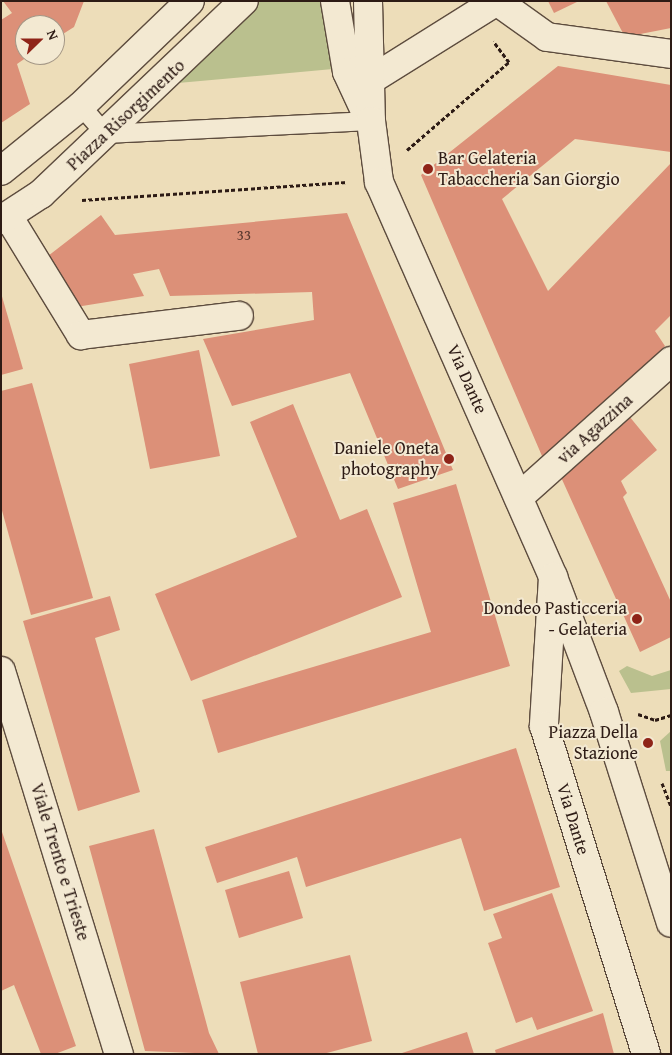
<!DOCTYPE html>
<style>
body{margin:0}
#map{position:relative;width:672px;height:1055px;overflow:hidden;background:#edddb9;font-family:"Gentium Book Plus",serif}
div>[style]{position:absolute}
.green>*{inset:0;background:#bac08e}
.building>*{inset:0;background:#dc9078}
.path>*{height:3px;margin-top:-1.5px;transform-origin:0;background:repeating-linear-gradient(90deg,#2d1b15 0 4px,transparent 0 6.5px)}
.roads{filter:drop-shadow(1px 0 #5d4c3e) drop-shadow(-1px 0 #5d4c3e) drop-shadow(0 1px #5d4c3e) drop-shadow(0 -1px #5d4c3e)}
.service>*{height:18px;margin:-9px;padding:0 9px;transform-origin:9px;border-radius:9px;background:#f3e9d2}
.minor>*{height:28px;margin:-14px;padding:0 14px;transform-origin:14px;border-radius:14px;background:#f3e9d2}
.secondary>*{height:28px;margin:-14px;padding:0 14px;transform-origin:14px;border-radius:14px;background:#f3e9d2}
.dots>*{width:14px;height:14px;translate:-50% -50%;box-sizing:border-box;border:2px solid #f3e9d2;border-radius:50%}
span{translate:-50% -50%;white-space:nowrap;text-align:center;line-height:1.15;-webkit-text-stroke:4px #f3e9d2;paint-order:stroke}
.number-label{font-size:15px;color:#59382e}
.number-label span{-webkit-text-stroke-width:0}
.street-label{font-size:18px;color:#2d1b15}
.poi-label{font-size:18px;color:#2d1b15}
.left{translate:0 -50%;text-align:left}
.right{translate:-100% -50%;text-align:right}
.frame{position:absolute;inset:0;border:2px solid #2d1b15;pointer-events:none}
.north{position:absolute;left:15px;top:15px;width:50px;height:50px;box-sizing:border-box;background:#f3e9d2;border:1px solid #a49786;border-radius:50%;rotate:68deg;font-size:14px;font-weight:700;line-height:20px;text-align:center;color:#2d1b15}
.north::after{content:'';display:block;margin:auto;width:18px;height:22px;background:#8f2418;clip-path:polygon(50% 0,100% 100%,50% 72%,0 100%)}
</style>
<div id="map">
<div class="green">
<div style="clip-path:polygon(253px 1px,322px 1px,333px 69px,178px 83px,178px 76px)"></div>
<div style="clip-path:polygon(627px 666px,652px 676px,671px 670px,671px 689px,631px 693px,619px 671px)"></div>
<div style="clip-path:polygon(671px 731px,671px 771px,666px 771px,660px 741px)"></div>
</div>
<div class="building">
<div style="clip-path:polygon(3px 1px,84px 1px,74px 27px,55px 39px,55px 25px,25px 25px,25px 55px,30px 55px,17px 64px,30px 104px,1px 123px,1px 20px,12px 13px)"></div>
<div style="clip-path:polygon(548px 1px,579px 1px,554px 13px)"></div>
<div style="clip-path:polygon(606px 1px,671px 1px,671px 28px,625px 37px)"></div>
<div style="clip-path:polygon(558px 66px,671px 85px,671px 152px,575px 139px,502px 199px,548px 291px,671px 163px,671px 315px,655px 331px,665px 346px,545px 463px,421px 175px)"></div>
<div style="clip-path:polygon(347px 213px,453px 470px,398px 489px,350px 373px,232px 406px,203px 339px,314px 320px,312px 292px,170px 296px,159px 269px,133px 274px,144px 296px,76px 307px,48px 256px,101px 215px,115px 235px)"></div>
<div style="clip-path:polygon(1px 293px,23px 369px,1px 375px)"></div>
<div style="clip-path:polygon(199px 350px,220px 456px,150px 469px,129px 364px)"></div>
<div style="clip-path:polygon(32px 383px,93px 598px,31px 615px,1px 507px,1px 391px)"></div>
<div style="clip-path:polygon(293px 404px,340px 520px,367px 509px,402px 597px,191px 681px,155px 594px,297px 537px,250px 422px)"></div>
<div style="clip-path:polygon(629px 416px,657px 450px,621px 481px,627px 493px,623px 497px,671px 602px,671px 637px,640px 652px,560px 475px)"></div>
<div style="clip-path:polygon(456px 484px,510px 666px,218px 753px,202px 700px,431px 632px,393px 503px)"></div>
<div style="clip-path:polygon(110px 596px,120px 630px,95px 638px,140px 792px,78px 811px,23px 621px)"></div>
<div style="clip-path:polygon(516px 748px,560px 887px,484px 911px,461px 838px,306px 887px,297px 857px,217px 883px,205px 847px)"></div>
<div style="clip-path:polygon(1px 829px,76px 1046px,55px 1054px,41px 1054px,14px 985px,1px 991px)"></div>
<div style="clip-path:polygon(154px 829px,209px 1033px,219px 1054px,145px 1051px,89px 846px)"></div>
<div style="clip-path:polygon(289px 871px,303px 918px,239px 938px,225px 890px)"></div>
<div style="clip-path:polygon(552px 893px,593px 1011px,537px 1030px,532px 1017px,516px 1023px,488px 943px,502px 938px,493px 914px)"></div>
<div style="clip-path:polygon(350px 955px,372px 1041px,323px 1054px,258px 1054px,240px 982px)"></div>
<div style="clip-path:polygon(603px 1013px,614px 1054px,496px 1054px,495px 1050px)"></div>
<div style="clip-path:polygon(467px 1032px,474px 1054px,402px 1054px,402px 1053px)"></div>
</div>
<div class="path">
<div style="left:407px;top:150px;width:135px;rotate:-40.8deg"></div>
<div style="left:509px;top:62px;width:26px;rotate:-127deg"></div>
<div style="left:82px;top:200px;width:266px;rotate:-3.9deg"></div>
<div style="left:638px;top:714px;width:18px;rotate:19deg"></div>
<div style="left:655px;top:720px;width:17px;rotate:-17deg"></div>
<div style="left:662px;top:783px;width:26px;rotate:69deg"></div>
</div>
<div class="roads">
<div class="service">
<div style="left:81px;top:106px;width:37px;rotate:49deg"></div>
<div style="left:105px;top:134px;width:266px;rotate:-2.8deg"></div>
</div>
<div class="minor">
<div style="left:498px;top:2px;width:60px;rotate:35.5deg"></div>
<div style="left:547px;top:37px;width:125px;rotate:7.8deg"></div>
<div style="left:369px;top:81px;width:151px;rotate:-32deg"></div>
<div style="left:8px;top:216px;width:140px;rotate:58.5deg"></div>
<div style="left:81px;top:335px;width:159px;rotate:-6.9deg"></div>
<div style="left:519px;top:497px;width:204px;rotate:-41.8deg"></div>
<div style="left:553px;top:577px;width:149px;rotate:93.5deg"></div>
<div style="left:544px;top:726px;width:343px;rotate:72.7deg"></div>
</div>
<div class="secondary">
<div style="left:335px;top:1px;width:72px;rotate:80.4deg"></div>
<div style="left:347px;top:72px;width:45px;rotate:65.1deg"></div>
<div style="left:368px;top:1px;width:120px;rotate:88.6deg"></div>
<div style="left:371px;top:121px;width:62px;rotate:82.5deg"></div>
<div style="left:379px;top:182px;width:432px;rotate:66.2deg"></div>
<div style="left:553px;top:577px;width:144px;rotate:69.3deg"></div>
<div style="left:604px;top:712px;width:221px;rotate:72.4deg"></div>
<div style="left:1px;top:171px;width:103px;rotate:-39.1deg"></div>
<div style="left:81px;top:106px;width:151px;rotate:-43.9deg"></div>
<div style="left:1px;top:220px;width:48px;rotate:-33deg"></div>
<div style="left:41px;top:194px;width:280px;rotate:-43.6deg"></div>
<div style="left:1px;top:671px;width:401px;rotate:72.9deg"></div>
</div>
</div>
<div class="dots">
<div style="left:428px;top:169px;background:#8f2418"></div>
<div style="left:449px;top:459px;background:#8f2418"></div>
<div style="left:637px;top:619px;background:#8f2418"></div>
<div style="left:648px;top:743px;background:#8f2418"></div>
</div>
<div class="number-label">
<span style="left:244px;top:235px">33</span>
</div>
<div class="street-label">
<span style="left:126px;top:115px;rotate:-43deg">Piazza Risorgimento</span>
<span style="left:467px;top:379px;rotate:66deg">Via Dante</span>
<span style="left:595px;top:429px;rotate:-42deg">via Agazzina</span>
<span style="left:573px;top:819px;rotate:73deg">Via Dante</span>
<span style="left:60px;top:862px;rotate:73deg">Viale Trento e Trieste</span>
</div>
<div class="poi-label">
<span class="left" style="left:438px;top:169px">Bar Gelateria<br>Tabaccheria San Giorgio</span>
<span class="right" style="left:439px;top:459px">Daniele Oneta<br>photography</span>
<span class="right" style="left:627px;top:619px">Dondeo Pasticceria<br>- Gelateria</span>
<span class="right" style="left:638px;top:743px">Piazza Della<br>Stazione</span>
</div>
<div class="frame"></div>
<div class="north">N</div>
</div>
